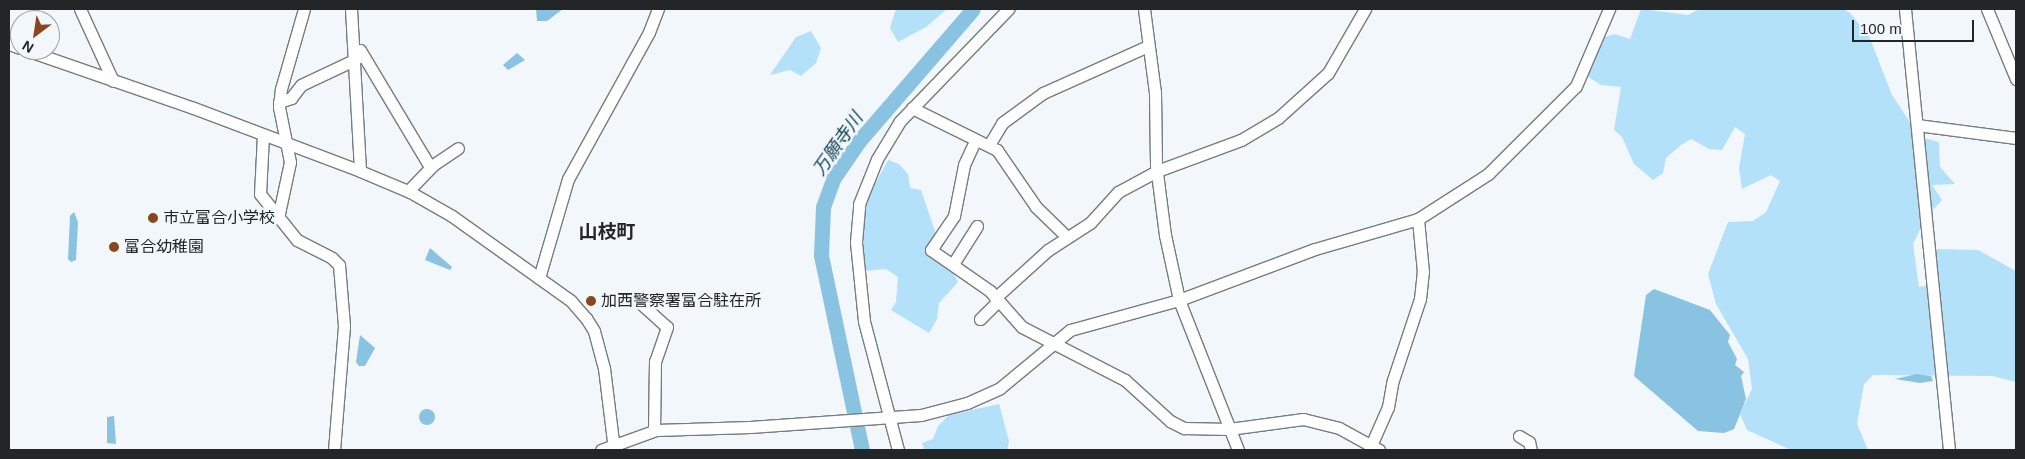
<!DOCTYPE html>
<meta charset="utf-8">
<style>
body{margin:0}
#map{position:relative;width:2025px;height:459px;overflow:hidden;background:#f1f7fa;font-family:Arial,"Noto Sans JP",sans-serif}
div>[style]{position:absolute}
.green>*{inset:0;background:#b3e1fa}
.water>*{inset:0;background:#88c3e1}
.round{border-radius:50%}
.river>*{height:15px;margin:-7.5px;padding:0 7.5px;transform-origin:7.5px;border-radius:7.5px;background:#88c3e1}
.roads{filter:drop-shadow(1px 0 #777c7f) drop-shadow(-1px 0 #777c7f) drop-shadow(0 1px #777c7f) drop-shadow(0 -1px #777c7f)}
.minor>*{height:11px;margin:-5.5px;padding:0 5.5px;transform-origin:5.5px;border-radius:5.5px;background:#fff}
.dots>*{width:14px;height:14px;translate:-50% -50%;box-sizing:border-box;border:2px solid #f1f7fa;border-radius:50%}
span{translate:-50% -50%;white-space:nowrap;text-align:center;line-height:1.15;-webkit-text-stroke:5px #f1f7fa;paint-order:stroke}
.poi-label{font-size:16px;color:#232627}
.left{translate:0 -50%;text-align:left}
.water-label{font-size:18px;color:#093d52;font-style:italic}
.quarter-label{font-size:19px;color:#232627;font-weight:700}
.frame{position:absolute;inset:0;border:10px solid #232627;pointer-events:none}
.north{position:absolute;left:10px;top:10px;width:50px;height:50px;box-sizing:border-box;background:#f1f7fa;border:1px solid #9fa3a6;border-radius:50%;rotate:211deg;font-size:14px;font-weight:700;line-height:20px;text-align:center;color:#232627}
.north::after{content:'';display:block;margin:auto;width:18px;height:22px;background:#8b4719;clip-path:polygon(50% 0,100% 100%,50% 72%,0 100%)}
.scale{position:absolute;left:1852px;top:20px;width:122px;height:22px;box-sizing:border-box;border:2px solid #232627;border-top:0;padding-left:6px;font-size:15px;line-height:18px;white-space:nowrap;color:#232627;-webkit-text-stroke:4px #f1f7fa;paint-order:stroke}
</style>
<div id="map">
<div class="green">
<div style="clip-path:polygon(896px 9px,947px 9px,926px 27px,898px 42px,890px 28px)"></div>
<div style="clip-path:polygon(1641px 9px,1688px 15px,1699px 9px,1843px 9px,1850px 13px,1869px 36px,1892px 95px,1920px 137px,1939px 142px,1940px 167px,1955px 184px,1932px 185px,1942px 200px,1925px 219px,1913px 244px,1919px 287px,1935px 284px,1935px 249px,1978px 250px,2016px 271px,2016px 382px,1993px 376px,1873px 375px,1864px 384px,1857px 424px,1868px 450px,1791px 450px,1747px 430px,1740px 414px,1752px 389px,1748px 359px,1716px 304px,1708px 274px,1728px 222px,1753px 221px,1766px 212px,1780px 181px,1771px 175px,1742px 189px,1739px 168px,1745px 134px,1735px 127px,1722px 150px,1709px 149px,1691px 139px,1681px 145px,1666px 158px,1663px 173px,1653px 180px,1634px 164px,1622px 137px,1614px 130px,1621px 87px,1601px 85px,1587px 76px,1602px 38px,1615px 34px,1630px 39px)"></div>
<div style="clip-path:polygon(811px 31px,821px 48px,816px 63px,801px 76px,790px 70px,770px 75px,796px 37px)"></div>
<div style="clip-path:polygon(888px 160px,899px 164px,908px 174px,910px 188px,921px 190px,937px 237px,926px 251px,949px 266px,958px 282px,939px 303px,937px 319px,929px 333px,891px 310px,896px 302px,898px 277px,886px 269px,864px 271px,864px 218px,870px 193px)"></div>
<div style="clip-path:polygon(999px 404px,1009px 441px,1007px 450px,924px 450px,922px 443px,933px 439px,938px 426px,949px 415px)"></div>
</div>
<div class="water">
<div style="clip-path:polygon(536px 9px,563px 9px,547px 21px,537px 21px)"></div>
<div style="clip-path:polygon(517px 53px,525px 60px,508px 70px,503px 65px)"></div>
<div style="clip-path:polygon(74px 212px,78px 222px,76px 260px,71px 262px,68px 259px,70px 216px)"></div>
<div style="clip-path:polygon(430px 248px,452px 267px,450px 270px,425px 260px)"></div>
<div style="clip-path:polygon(1654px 289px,1710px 310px,1730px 335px,1728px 342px,1737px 359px,1735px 365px,1744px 372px,1741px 376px,1746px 399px,1734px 429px,1724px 433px,1698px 431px,1634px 376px,1646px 295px)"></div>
<div style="clip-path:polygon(360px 335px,375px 348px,365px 366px,359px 366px,356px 362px)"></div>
<div style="clip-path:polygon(1917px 374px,1931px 376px,1933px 381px,1920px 383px,1895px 379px)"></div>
<div class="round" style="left:419px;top:409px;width:16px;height:16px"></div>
<div style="clip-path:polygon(114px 416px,116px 444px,107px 443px,107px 417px)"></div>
</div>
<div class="river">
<div style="left:862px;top:450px;width:199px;rotate:-101.9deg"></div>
<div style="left:821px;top:255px;width:48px;rotate:-87.6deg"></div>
<div style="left:823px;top:207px;width:30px;rotate:-70deg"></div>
<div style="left:833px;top:179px;width:46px;rotate:-55.6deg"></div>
<div style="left:859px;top:141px;width:174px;rotate:-49.2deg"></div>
</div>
<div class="roads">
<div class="minor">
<div style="left:80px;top:9px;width:79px;rotate:65.4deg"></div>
<div style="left:351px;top:9px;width:162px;rotate:86.8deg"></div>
<div style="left:1144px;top:9px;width:84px;rotate:82.5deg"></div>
<div style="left:1155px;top:92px;width:73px;rotate:89.2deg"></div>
<div style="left:1156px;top:165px;width:71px;rotate:82.7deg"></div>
<div style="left:1165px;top:235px;width:66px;rotate:77.8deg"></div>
<div style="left:1179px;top:300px;width:161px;rotate:68.5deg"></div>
<div style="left:1905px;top:9px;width:443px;rotate:84.3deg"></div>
<div style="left:1987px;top:9px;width:76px;rotate:67.5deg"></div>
<div style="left:9px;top:44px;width:12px;rotate:20deg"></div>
<div style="left:26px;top:50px;width:175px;rotate:19.1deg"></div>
<div style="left:191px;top:107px;width:181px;rotate:20.7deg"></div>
<div style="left:360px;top:171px;width:54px;rotate:22.8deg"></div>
<div style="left:410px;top:192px;width:48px;rotate:29.7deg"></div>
<div style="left:452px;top:216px;width:146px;rotate:35.5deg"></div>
<div style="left:571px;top:301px;width:23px;rotate:49deg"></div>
<div style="left:586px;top:318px;width:15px;rotate:58deg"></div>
<div style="left:594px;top:331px;width:38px;rotate:75deg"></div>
<div style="left:604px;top:368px;width:83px;rotate:83deg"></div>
<div style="left:355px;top:51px;width:5px;rotate:-11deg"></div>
<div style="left:360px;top:50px;width:136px;rotate:59.1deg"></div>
<div style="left:279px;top:102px;width:13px;rotate:-18deg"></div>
<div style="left:291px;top:98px;width:16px;rotate:-52deg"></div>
<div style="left:301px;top:85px;width:61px;rotate:-25.3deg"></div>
<div style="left:912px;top:108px;width:95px;rotate:26.3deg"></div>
<div style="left:997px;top:150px;width:69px;rotate:55.6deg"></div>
<div style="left:1036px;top:207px;width:43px;rotate:44.1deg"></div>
<div style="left:1917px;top:125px;width:100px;rotate:7.5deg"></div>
<div style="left:263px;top:135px;width:59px;rotate:92.9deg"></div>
<div style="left:260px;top:194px;width:59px;rotate:51.2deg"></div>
<div style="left:297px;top:240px;width:39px;rotate:27deg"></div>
<div style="left:332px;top:258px;width:10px;rotate:45deg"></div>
<div style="left:339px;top:265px;width:61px;rotate:85.3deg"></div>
<div style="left:344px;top:326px;width:124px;rotate:94.6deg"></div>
<div style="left:975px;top:141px;width:26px;rotate:115deg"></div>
<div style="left:964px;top:165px;width:52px;rotate:101.1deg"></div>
<div style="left:954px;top:216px;width:41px;rotate:124.1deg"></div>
<div style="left:931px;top:250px;width:72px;rotate:34.8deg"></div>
<div style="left:990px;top:291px;width:48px;rotate:48.4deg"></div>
<div style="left:1022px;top:327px;width:116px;rotate:27.2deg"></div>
<div style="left:1125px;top:380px;width:61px;rotate:42.3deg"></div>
<div style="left:1170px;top:421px;width:16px;rotate:27deg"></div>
<div style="left:1184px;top:428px;width:45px;rotate:1.3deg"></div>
<div style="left:1229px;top:429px;width:75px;rotate:-7.7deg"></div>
<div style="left:1303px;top:419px;width:37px;rotate:14deg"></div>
<div style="left:1339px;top:428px;width:46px;rotate:28.8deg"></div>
<div style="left:989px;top:145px;width:26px;rotate:-59deg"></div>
<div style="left:1002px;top:123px;width:51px;rotate:-36.2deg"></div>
<div style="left:1043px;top:93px;width:115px;rotate:-24.1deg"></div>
<div style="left:408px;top:191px;width:36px;rotate:-46deg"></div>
<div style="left:433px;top:165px;width:30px;rotate:-34deg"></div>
<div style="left:278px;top:218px;width:57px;rotate:-77.9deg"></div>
<div style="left:290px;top:162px;width:56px;rotate:-101.3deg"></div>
<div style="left:279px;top:107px;width:18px;rotate:-84deg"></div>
<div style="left:281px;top:89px;width:83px;rotate:-74deg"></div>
<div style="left:953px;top:264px;width:45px;rotate:-57.7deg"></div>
<div style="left:539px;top:278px;width:103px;rotate:-73.7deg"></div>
<div style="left:568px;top:179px;width:168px;rotate:-61.1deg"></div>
<div style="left:649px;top:32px;width:25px;rotate:-69deg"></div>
<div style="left:627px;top:297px;width:12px;rotate:20deg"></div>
<div style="left:638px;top:301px;width:39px;rotate:42deg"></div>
<div style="left:667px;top:327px;width:36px;rotate:109deg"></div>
<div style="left:655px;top:361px;width:69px;rotate:90.8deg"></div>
<div style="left:995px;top:298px;width:72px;rotate:-42.2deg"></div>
<div style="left:1048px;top:250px;width:50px;rotate:-32.7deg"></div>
<div style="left:1090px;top:223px;width:42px;rotate:-47.9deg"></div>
<div style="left:1118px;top:192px;width:44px;rotate:-28.3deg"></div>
<div style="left:1157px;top:171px;width:90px;rotate:-20.3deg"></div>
<div style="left:1241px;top:140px;width:43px;rotate:-30.7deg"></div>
<div style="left:1278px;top:118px;width:67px;rotate:-42deg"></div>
<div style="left:1328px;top:73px;width:74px;rotate:-60deg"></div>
<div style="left:980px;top:319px;width:24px;rotate:-45deg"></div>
<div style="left:1519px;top:436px;width:12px;rotate:31deg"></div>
<div style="left:1529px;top:442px;width:8px;rotate:76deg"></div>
<div style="left:601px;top:450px;width:59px;rotate:-20deg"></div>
<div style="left:656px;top:430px;width:94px;rotate:-1.8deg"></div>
<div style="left:750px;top:427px;width:171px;rotate:-4deg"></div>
<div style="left:921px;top:415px;width:48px;rotate:-14.6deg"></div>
<div style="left:967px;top:403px;width:36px;rotate:-24deg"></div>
<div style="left:1000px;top:388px;width:91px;rotate:-39.6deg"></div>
<div style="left:1070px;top:330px;width:113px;rotate:-15.4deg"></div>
<div style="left:1179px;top:300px;width:145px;rotate:-20.6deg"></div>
<div style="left:1315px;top:249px;width:107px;rotate:-16.2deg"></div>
<div style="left:1418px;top:219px;width:83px;rotate:-32.7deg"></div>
<div style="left:1488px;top:174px;width:124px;rotate:-45deg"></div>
<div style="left:1576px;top:86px;width:84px;rotate:-66.8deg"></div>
<div style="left:898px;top:450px;width:133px;rotate:-104.8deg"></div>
<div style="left:864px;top:321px;width:79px;rotate:-95.8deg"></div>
<div style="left:856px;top:242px;width:38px;rotate:-85deg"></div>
<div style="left:859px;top:204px;width:48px;rotate:-68.2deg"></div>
<div style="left:877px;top:159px;width:44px;rotate:-58.8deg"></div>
<div style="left:900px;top:121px;width:156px;rotate:-46deg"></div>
<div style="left:1369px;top:450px;width:47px;rotate:-66.2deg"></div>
<div style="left:1388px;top:407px;width:27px;rotate:-80deg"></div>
<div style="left:1393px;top:380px;width:85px;rotate:-71.6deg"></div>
<div style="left:1420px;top:299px;width:27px;rotate:-84deg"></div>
<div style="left:1423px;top:272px;width:53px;rotate:-95.4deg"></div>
</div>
</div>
<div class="dots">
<div style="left:153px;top:218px;background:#8b4719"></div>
<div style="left:114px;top:247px;background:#8b4719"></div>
<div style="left:591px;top:301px;background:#8b4719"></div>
</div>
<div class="poi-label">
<span class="left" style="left:163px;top:218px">市立富合小学校</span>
<span class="left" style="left:124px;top:247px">富合幼稚園</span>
<span class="left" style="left:601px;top:301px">加西警察署富合駐在所</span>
</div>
<div class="water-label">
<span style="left:838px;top:144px;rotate:-55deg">万願寺川</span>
</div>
<div class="quarter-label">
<span style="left:607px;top:232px">山枝町</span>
</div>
<div class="frame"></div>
<div class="north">N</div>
<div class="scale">100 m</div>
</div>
